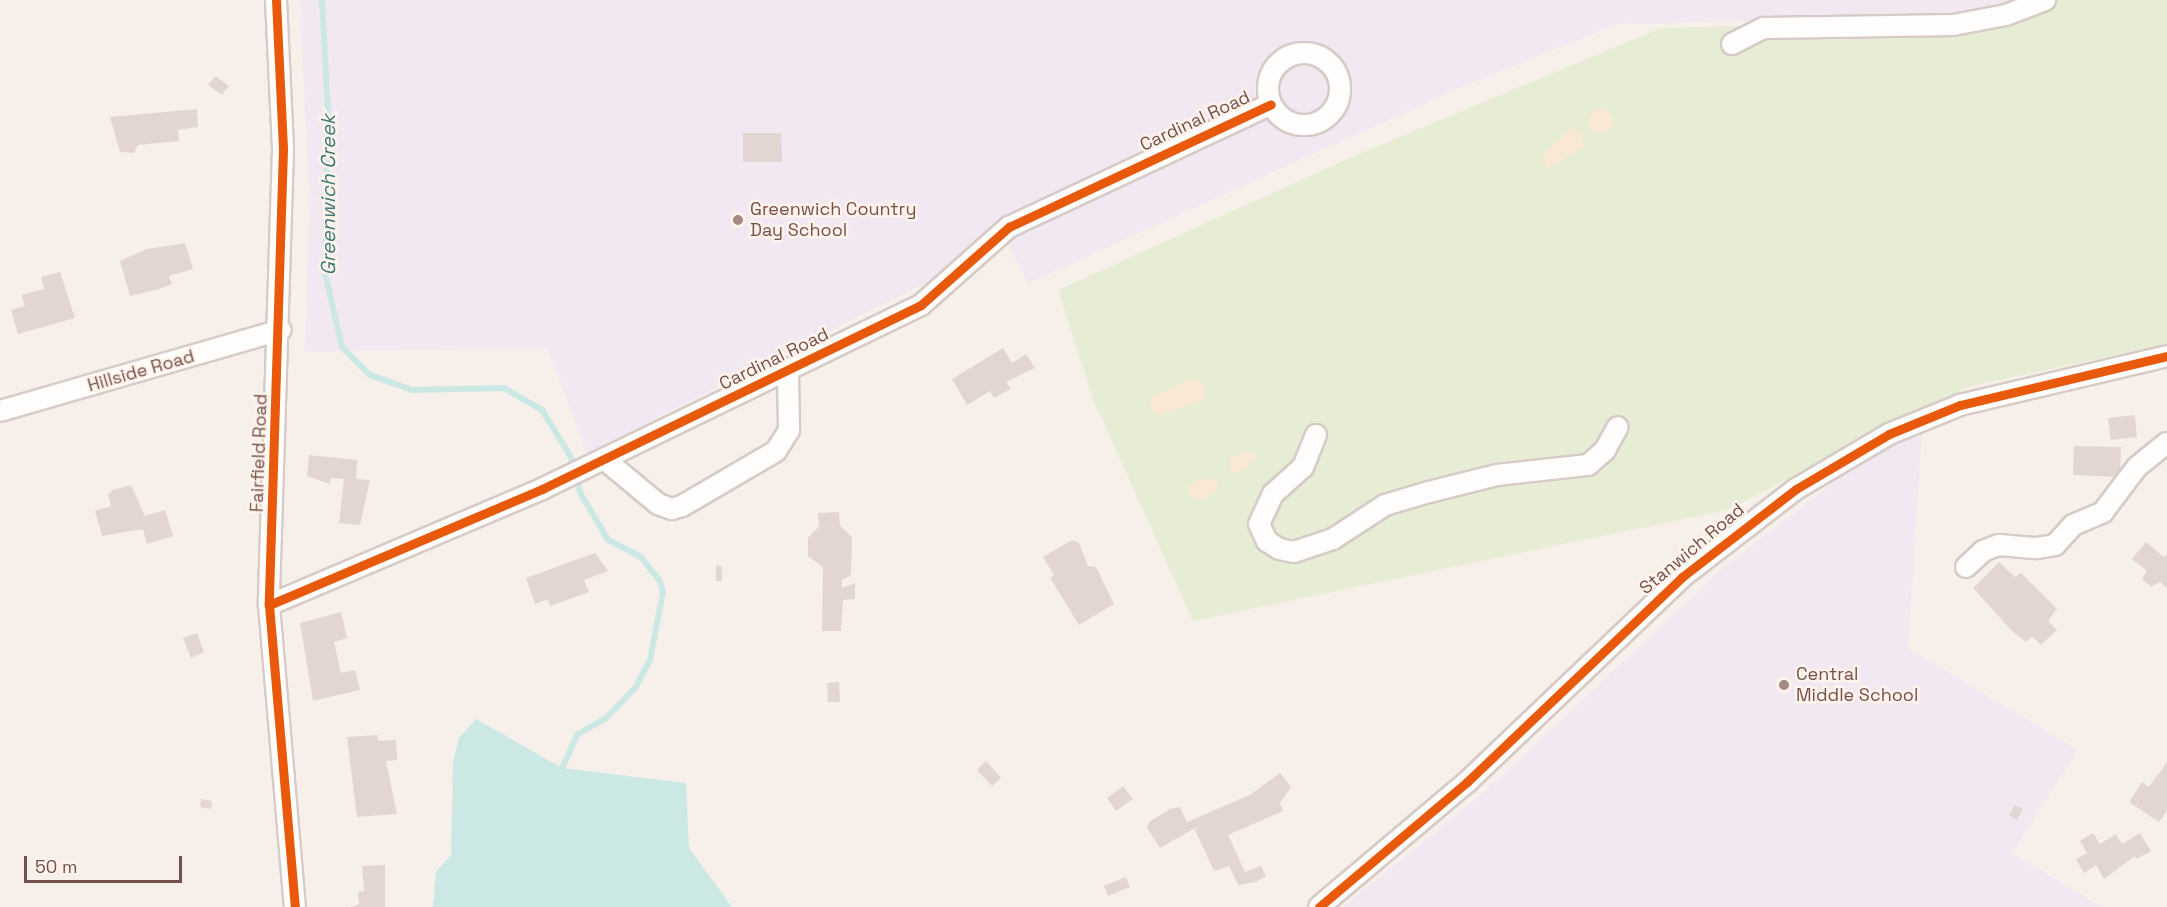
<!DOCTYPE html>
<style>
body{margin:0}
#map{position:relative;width:2167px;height:907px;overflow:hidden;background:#f7f0ea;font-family:"Space Grotesk",sans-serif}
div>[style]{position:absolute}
.education>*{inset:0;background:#f1e8f2}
.green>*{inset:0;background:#e7ecd5}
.sand>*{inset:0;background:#f9e8d3}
.round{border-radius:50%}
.water>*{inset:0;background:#cce8e5}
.stream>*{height:6px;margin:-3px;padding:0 3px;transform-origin:3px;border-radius:3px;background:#cce8e5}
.building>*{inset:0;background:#e3d6d2}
.roads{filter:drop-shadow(2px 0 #d6cbc7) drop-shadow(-2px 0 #d6cbc7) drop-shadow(0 2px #d6cbc7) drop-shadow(0 -2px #d6cbc7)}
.minor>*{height:20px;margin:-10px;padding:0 10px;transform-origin:10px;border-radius:10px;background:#fefdfc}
.minor>.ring{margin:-10px;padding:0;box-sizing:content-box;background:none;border:20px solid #fefdfc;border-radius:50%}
.cycleway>*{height:9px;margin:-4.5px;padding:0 4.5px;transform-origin:4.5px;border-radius:4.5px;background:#e8590c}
.dots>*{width:16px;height:16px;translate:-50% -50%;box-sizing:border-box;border:3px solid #fff3eb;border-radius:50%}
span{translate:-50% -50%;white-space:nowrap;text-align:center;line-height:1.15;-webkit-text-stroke:5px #fff3eb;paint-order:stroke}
.street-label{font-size:18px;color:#74514b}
.poi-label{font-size:18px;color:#74514b}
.left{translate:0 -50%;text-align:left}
.water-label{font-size:20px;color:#3f7978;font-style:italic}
.scale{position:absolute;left:24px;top:856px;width:158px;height:27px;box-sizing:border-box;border:3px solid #74514b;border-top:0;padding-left:8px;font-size:18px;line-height:21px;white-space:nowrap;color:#74514b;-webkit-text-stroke:4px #fff3eb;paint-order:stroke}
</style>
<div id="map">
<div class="education">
<div style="clip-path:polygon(300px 0,2011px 0,1990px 9px,1900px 17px,1617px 24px,1461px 87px,1028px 283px,1007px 242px,587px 453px,548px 349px,305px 351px,309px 199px)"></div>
<div style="clip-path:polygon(1922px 432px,1908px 648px,2078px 750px,2012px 853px,2102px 907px,1343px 907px,1483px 793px,1723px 568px,1855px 466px)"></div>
</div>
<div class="green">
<div style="clip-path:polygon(2022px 0,2167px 0,2167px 344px,1971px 386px,1727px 510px,1193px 621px,1093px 399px,1058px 290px,1352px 157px,1661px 28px,1897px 22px,1992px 13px)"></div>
</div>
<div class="sand">
<div class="round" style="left:1589px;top:109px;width:24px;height:24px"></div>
<div style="clip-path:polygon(1571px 128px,1582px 133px,1583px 147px,1548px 169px,1541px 161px,1545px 153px)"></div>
<div style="clip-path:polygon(1192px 378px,1205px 383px,1206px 399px,1160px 415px,1152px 411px,1150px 401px,1155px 396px)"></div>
<div style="clip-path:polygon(1248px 449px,1256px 457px,1240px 473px,1232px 473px,1229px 460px)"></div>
<div style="clip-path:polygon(1209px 477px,1219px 483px,1216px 492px,1201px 501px,1190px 496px,1189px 484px)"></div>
</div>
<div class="water">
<div style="clip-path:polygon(476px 719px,562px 768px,686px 783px,689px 848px,732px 907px,433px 907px,436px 872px,451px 855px,453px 762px,459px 738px)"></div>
</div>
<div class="stream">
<div style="left:322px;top:0;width:111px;rotate:86.9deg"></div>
<div style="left:328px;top:111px;width:162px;rotate:91.1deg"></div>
<div style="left:325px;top:273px;width:76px;rotate:77.1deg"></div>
<div style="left:342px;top:347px;width:40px;rotate:45deg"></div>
<div style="left:370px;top:375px;width:45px;rotate:19.7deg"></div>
<div style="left:412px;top:390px;width:92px;rotate:-1.2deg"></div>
<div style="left:504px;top:388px;width:44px;rotate:30.1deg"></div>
<div style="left:542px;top:410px;width:55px;rotate:58.3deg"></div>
<div style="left:571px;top:457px;width:38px;rotate:75deg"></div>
<div style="left:581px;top:494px;width:53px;rotate:59.6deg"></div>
<div style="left:608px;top:540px;width:37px;rotate:27deg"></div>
<div style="left:641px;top:557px;width:31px;rotate:52deg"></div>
<div style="left:660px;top:581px;width:11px;rotate:75deg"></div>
<div style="left:663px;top:592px;width:69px;rotate:100.8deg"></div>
<div style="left:650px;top:660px;width:32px;rotate:118deg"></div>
<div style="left:635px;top:688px;width:42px;rotate:134deg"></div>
<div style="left:606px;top:718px;width:34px;rotate:150deg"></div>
<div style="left:577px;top:735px;width:36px;rotate:114deg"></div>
<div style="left:562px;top:768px;width:8px;rotate:67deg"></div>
</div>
<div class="building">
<div style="clip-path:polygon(215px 76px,229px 86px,222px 95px,208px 85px)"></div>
<div style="clip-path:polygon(197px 109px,198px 127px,178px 130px,179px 141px,138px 145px,134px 153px,120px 152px,110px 117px)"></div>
<div style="clip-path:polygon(743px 133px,781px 133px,782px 162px,743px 162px)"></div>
<div style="clip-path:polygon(185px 243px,193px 269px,169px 276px,172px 284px,159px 289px,130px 296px,120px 261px,147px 249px)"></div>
<div style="clip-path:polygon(60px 272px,75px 318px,18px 334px,11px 310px,25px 306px,21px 295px,44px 289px,41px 277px)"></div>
<div style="clip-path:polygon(1003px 348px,1012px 363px,1026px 354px,1035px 368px,1006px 382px,1011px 389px,994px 398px,990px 391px,967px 405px,952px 379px)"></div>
<div style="clip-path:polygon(2135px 415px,2137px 437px,2111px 440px,2108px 418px)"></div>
<div style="clip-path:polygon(2074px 446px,2121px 447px,2120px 477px,2073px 475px)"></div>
<div style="clip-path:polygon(309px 455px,357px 460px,356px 479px,370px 480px,360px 525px,339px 523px,344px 479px,331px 478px,330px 484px,307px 476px)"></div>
<div style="clip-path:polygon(131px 485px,145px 516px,165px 510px,173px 536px,147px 544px,143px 529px,102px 536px,95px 511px,111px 506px,108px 495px,113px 490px)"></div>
<div style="clip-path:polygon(839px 512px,840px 526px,852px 537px,851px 575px,842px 580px,842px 588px,855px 583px,855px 599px,843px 600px,841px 631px,822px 631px,823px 567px,808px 556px,808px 538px,819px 526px,818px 513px)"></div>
<div style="clip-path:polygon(1072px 540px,1079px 543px,1088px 566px,1096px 567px,1114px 604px,1079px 625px,1050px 578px,1054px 575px,1043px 557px)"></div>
<div style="clip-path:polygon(2146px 542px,2164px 557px,2167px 554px,2167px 588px,2160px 582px,2151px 587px,2142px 579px,2147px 571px,2132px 559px)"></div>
<div style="clip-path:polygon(595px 553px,608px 571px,584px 580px,589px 592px,550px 606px,548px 599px,535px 604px,526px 578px)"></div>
<div style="clip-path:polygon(1999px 562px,2015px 577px,2021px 573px,2057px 609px,2048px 621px,2057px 630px,2041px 645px,2032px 636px,2026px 642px,2012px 631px,1973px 588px)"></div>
<div style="clip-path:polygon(716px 565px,722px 566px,722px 581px,716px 581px)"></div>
<div style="clip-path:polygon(341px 612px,347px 638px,334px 642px,341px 673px,355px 670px,360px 690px,313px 701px,300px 623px)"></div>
<div style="clip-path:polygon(197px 633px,204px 652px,191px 658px,183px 638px)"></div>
<div style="clip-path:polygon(839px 682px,840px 702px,828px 702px,827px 683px)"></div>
<div style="clip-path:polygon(377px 735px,378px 741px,396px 740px,397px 760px,386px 761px,397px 814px,357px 817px,347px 737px)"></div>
<div style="clip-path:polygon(986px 761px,1001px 778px,992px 786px,977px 770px)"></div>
<div style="clip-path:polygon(2167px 762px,2167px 811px,2159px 822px,2129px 802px,2142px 782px,2149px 787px)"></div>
<div style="clip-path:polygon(1280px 773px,1291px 787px,1280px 803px,1283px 811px,1228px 835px,1245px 872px,1261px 866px,1266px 876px,1256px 882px,1238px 885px,1229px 866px,1214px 871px,1195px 830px,1199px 826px,1160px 848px,1147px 828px,1149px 822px,1170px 809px,1180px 807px,1187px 822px,1250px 795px)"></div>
<div style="clip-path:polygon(1123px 786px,1133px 799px,1116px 811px,1107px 798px)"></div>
<div style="clip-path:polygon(201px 799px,212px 801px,211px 809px,200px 807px)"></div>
<div style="clip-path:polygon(2015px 805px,2023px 809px,2017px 820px,2009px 815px)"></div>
<div style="clip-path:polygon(2093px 833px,2100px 844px,2116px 834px,2122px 844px,2140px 833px,2151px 851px,2137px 859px,2135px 856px,2104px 879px,2096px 865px,2084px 873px,2076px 859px,2087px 853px,2080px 841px)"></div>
<div style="clip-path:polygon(385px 865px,385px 907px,351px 907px,359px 904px,358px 892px,364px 891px,362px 866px)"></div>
<div style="clip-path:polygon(1126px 877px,1130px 887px,1108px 896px,1104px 886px)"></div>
</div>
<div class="roads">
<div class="minor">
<div style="left:276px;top:0;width:149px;rotate:87.3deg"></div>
<div style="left:283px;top:149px;width:456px;rotate:91.8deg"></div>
<div style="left:269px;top:605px;width:303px;rotate:85.1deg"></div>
<div style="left:1732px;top:44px;width:36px;rotate:-27deg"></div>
<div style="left:1764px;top:28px;width:189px;rotate:-0.9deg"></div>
<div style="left:1953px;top:25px;width:54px;rotate:-10.7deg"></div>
<div style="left:2006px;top:15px;width:42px;rotate:-21deg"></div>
<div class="ring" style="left:1268px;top:53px;width:52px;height:52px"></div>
<div style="left:0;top:411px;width:292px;rotate:-16.1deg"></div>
<div style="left:1316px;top:435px;width:35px;rotate:112deg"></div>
<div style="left:1303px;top:467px;width:40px;rotate:138deg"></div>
<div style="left:1273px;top:494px;width:33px;rotate:115deg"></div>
<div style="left:1259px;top:524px;width:19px;rotate:65deg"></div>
<div style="left:1267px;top:541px;width:14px;rotate:34deg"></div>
<div style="left:1279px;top:549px;width:15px;rotate:11deg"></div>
<div style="left:1294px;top:552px;width:41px;rotate:-18.4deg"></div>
<div style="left:1333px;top:539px;width:62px;rotate:-33.2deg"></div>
<div style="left:1385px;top:505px;width:46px;rotate:-16.5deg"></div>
<div style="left:1429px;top:492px;width:70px;rotate:-14deg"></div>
<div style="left:1497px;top:475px;width:92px;rotate:-6.3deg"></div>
<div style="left:1588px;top:465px;width:23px;rotate:-41deg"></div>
<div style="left:1605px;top:450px;width:26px;rotate:-61deg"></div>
<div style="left:604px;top:459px;width:70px;rotate:39.8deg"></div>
<div style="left:658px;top:504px;width:15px;rotate:20deg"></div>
<div style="left:672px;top:509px;width:10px;rotate:-17deg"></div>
<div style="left:682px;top:506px;width:109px;rotate:-30.3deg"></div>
<div style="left:776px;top:451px;width:25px;rotate:-58deg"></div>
<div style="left:789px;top:430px;width:59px;rotate:-91deg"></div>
<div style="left:1966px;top:567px;width:23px;rotate:-43deg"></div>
<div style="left:1983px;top:551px;width:17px;rotate:-21deg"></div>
<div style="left:1999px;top:545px;width:38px;rotate:5deg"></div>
<div style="left:2037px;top:548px;width:18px;rotate:-9deg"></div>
<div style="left:2055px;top:545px;width:27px;rotate:-48deg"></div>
<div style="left:2073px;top:525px;width:33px;rotate:-23deg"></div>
<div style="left:2103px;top:512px;width:56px;rotate:-52.9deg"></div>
<div style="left:2137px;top:467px;width:38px;rotate:-39deg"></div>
<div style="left:269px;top:605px;width:297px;rotate:-23deg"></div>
<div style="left:542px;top:489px;width:421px;rotate:-25.9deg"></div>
<div style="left:921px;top:305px;width:118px;rotate:-41.6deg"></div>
<div style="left:1009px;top:227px;width:289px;rotate:-25.1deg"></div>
<div style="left:1319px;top:907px;width:194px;rotate:-40.2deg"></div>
<div style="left:1467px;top:782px;width:297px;rotate:-43.6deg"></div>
<div style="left:1682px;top:577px;width:144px;rotate:-37.7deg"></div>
<div style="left:1796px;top:489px;width:108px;rotate:-30.6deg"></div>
<div style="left:1889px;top:434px;width:77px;rotate:-22.2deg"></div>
<div style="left:1960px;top:405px;width:213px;rotate:-13.3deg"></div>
</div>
</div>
<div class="cycleway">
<div style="left:276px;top:0;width:149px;rotate:87.3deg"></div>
<div style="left:283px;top:149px;width:456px;rotate:91.8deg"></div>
<div style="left:269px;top:605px;width:303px;rotate:85.1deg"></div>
<div style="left:269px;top:605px;width:297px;rotate:-23deg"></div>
<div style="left:542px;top:489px;width:421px;rotate:-25.9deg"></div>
<div style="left:921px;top:305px;width:118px;rotate:-41.6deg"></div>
<div style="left:1009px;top:227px;width:289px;rotate:-25.1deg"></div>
<div style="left:1319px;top:907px;width:194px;rotate:-40.2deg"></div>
<div style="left:1467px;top:782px;width:297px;rotate:-43.6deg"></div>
<div style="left:1682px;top:577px;width:144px;rotate:-37.7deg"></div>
<div style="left:1796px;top:489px;width:108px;rotate:-30.6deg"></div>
<div style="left:1889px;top:434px;width:77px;rotate:-22.2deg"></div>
<div style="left:1960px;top:405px;width:213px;rotate:-13.3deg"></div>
</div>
<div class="dots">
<div style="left:738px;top:220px;background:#a28983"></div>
<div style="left:1784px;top:685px;background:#a28983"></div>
</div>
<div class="street-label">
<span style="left:1195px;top:121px;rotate:-25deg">Cardinal Road</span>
<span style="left:774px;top:359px;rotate:-26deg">Cardinal Road</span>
<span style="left:141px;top:371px;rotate:-16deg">Hillside Road</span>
<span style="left:259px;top:453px;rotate:-88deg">Fairfield Road</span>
<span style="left:1692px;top:549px;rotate:-40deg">Stanwich Road</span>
</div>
<div class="poi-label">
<span class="left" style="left:750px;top:220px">Greenwich Country<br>Day School</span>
<span class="left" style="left:1796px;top:685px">Central<br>Middle School</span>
</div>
<div class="water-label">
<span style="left:328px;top:195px;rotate:-90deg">Greenwich Creek</span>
</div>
<div class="scale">50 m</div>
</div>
